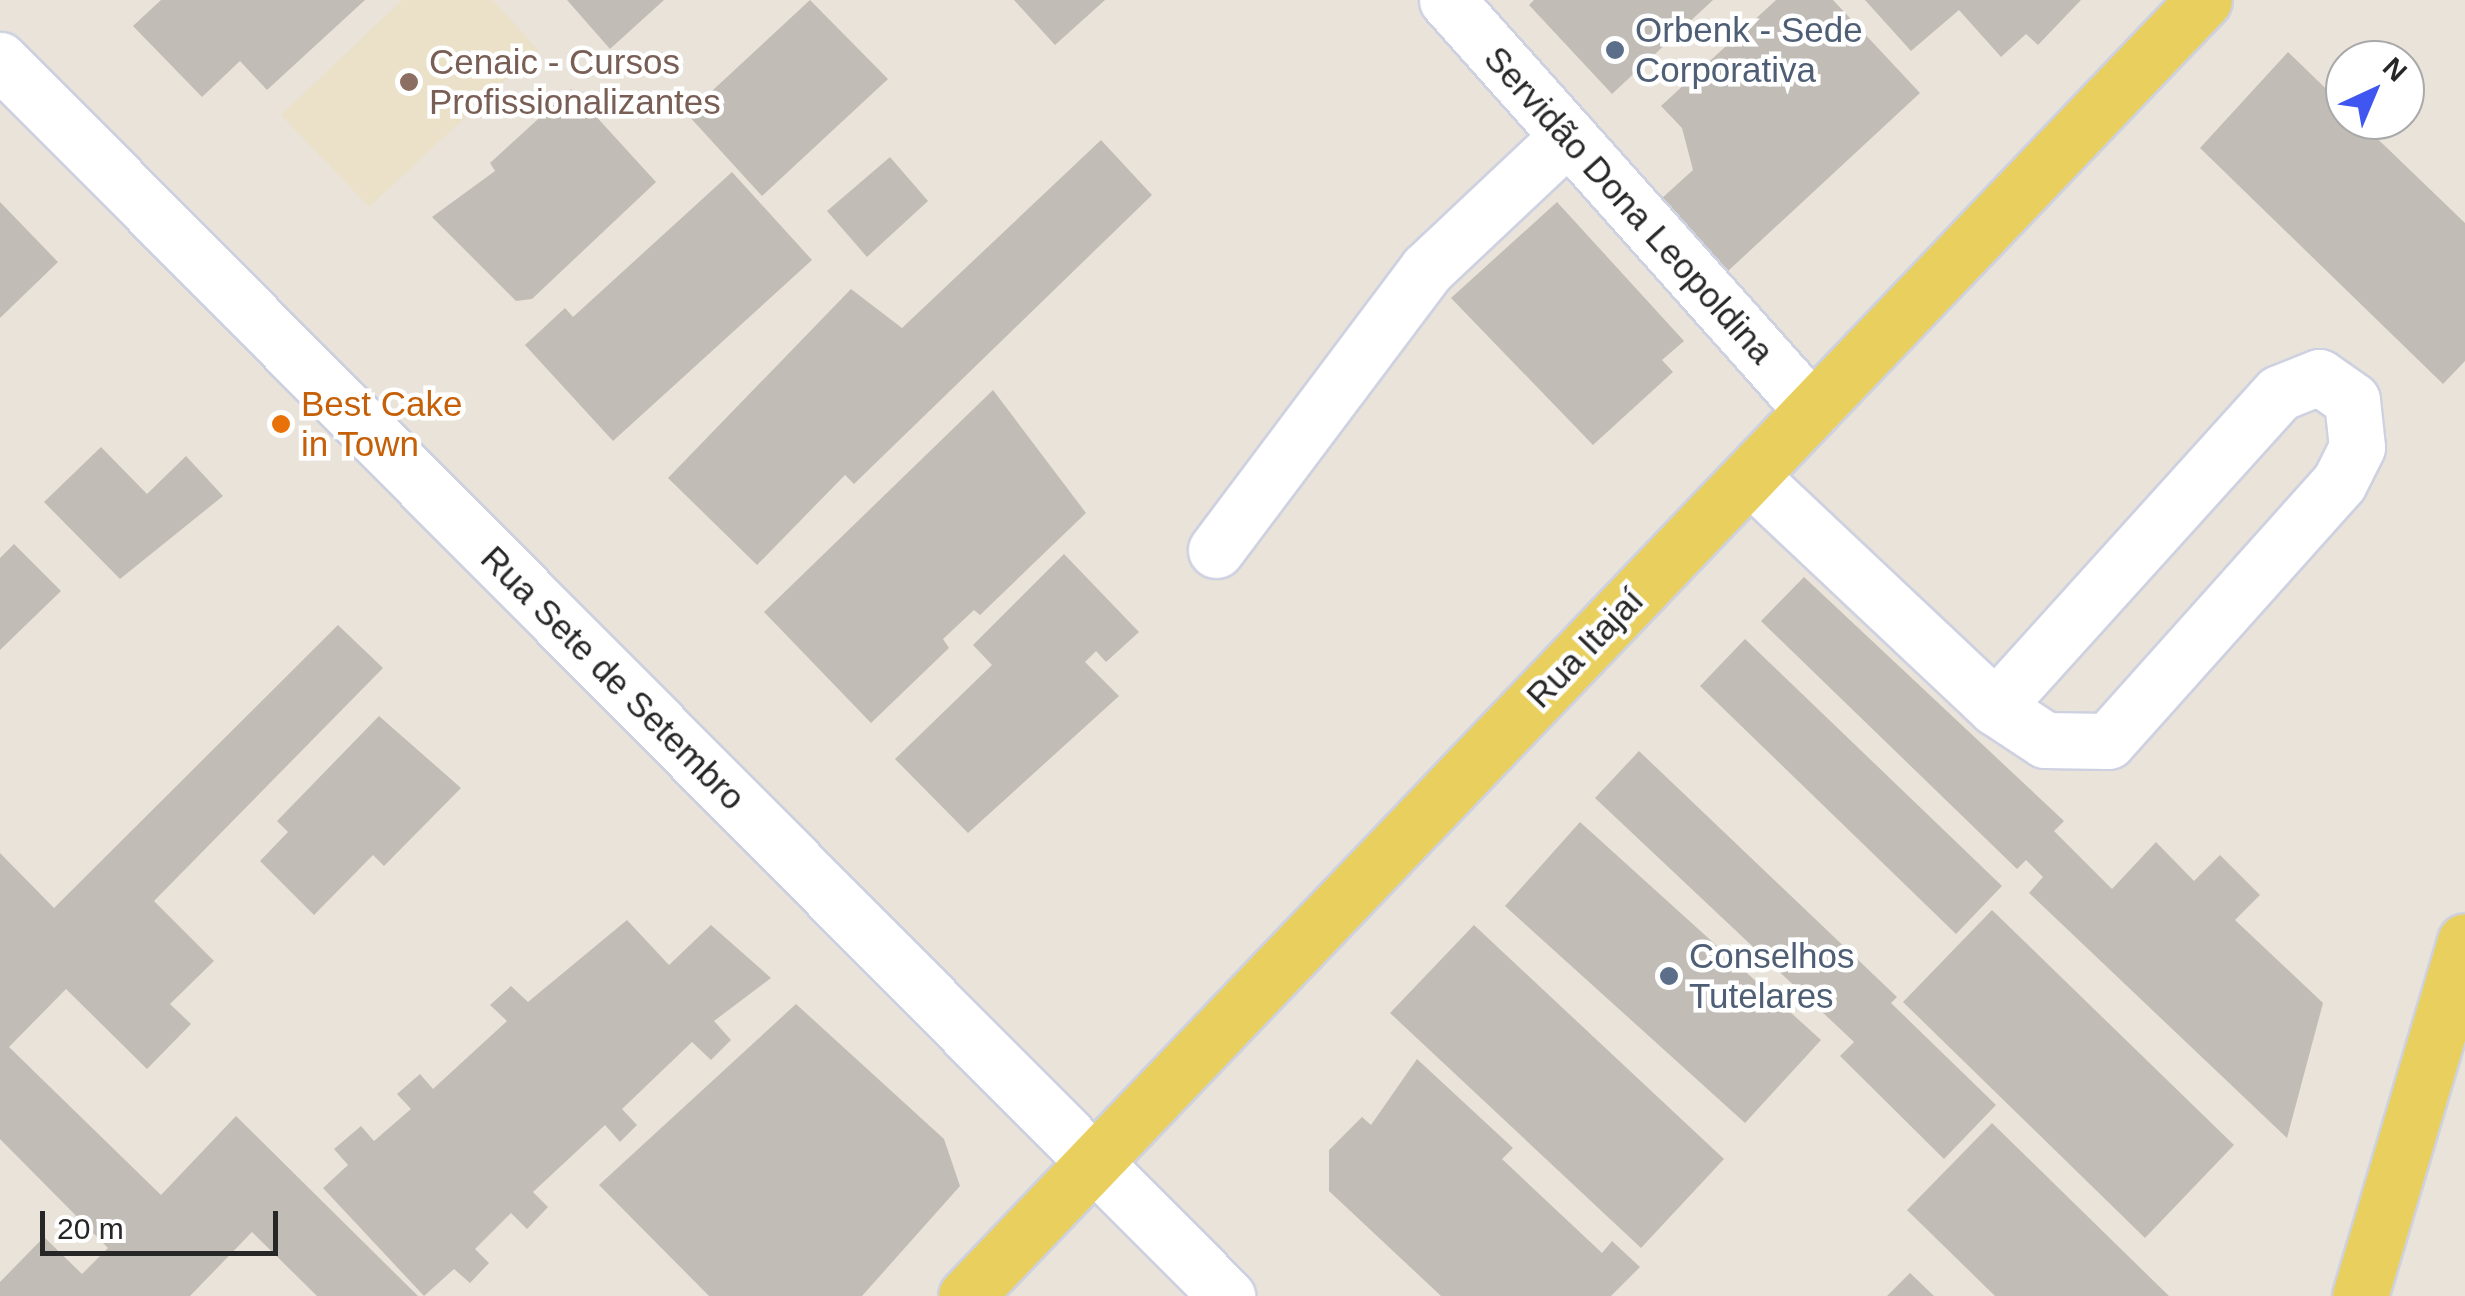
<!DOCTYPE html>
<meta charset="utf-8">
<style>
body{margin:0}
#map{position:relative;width:2465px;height:1296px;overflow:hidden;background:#e9e3d9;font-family:Arial,sans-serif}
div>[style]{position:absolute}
.education>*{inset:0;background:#eae1c8}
.building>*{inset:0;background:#c1bdb6}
.roads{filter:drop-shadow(2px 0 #ced1e0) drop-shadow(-2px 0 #ced1e0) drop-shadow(0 2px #ced1e0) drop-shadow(0 -2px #ced1e0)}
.minor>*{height:55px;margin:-27.5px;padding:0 27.5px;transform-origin:27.5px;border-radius:27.5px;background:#fff}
.major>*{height:55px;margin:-27.5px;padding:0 27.5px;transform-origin:27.5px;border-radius:27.5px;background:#e9d05e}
.dots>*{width:28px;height:28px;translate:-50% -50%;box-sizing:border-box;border:5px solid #fff;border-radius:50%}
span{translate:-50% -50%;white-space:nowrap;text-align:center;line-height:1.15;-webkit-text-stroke:9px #fff;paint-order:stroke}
.service-label{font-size:35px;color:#4e5e75}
.left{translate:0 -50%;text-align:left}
.education-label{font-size:35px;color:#785e54}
.street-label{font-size:35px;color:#272727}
.food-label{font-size:35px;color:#c56008}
.north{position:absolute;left:2325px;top:40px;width:100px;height:100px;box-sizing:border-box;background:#fff;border:2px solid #a9a9a9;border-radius:50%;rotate:44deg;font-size:28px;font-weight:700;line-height:40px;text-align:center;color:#272727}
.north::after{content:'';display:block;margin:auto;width:35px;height:45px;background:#3f56f0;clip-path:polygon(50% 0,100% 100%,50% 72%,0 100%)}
.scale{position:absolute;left:40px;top:1211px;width:238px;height:45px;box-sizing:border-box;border:5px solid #272727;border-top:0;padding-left:12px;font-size:30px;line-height:35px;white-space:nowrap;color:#272727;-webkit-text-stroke:8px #fff;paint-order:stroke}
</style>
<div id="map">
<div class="education">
<div style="clip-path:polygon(402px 0,493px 0,538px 50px,369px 207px,281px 115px)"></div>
</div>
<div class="building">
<div style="clip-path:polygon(161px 0,365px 0,267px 90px,240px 61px,202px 97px,133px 26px)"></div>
<div style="clip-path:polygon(567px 0,664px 0,610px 49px)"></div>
<div style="clip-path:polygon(810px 0,888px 79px,762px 196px,687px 114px)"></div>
<div style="clip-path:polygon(1014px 0,1105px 0,1055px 45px)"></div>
<div style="clip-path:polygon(1534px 0,1713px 0,1612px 94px,1529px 5px)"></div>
<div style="clip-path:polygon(1776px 0,1833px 0,1920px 93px,1728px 271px,1661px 199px,1693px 170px,1682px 128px,1661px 106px)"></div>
<div style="clip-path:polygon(1865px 0,2081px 0,2038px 45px,2026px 34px,2001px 57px,1959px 10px,1911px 51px)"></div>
<div style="clip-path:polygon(2288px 52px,2345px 107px,2345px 120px,2358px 120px,2465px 223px,2465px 361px,2443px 384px,2200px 148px)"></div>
<div style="clip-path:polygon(571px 89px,656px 182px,532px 299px,516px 301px,432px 217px,495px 171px,490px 163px)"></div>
<div style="clip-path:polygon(1101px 140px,1152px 195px,854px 484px,845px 475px,757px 565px,668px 478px,851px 289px,902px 328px)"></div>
<div style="clip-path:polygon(890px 157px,928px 201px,867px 257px,827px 211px)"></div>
<div style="clip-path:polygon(732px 172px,812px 260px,613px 441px,525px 345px,565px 308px,573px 317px)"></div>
<div style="clip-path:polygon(0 202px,58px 262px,0 318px)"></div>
<div style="clip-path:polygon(1557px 202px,1684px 341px,1662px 360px,1673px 372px,1593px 445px,1451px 298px)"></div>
<div style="clip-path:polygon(993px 390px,1086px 513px,980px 615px,974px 610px,943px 639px,949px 648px,871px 723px,764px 612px)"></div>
<div style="clip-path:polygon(101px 447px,147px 494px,186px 456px,223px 496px,120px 579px,44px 502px)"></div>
<div style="clip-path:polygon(14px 544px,61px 591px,0 650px,0 558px)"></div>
<div style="clip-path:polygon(1064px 554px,1139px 632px,1106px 662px,1096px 651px,1085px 662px,1119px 696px,968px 833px,895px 759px,992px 665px,973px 645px)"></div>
<div style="clip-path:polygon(1804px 577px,2064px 821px,2054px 831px,2112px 889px,2156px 842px,2194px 881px,2220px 855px,2260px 895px,2235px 920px,2323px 1003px,2287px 1138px,2029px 893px,2043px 877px,2026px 860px,2017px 869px,1761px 621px)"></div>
<div style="clip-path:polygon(338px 625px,383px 668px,154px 901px,214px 961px,170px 1004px,191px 1024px,147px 1069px,66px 989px,9px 1047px,161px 1195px,236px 1116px,418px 1296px,317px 1296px,252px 1232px,190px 1296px,0 1296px,0 1282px,44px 1237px,82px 1274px,108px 1248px,0 1139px,0 853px,54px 908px)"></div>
<div style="clip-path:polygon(1745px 639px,2002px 886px,1956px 934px,1700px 686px)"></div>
<div style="clip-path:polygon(379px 716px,461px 788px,384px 866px,373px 855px,314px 915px,260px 861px,288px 832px,277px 821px)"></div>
<div style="clip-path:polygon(1639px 751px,1897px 997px,1891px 1003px,1996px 1105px,1944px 1159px,1840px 1056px,1854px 1042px,1595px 798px)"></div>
<div style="clip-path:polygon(1580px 822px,1821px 1040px,1745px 1123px,1505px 906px)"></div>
<div style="clip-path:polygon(1992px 910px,2234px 1145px,2145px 1238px,1903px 1002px)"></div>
<div style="clip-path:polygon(627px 920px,669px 965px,711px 925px,771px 978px,714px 1021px,731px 1040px,711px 1060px,692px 1042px,622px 1109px,637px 1125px,620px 1142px,605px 1125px,533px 1192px,548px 1207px,527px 1229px,511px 1213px,475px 1249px,489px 1263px,470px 1283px,454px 1269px,424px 1296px,323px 1188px,348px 1165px,334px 1149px,361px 1126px,374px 1141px,411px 1109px,397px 1094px,420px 1074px,433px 1089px,507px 1021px,490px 1005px,511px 986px,528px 1002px)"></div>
<div style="clip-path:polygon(1474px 925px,1724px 1159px,1641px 1248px,1390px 1013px)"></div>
<div style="clip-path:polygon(796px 1004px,944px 1139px,960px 1186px,862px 1296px,709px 1296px,599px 1185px)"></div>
<div style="clip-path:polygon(1417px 1059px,1513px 1148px,1502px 1159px,1602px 1253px,1612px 1241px,1640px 1267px,1611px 1296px,1441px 1296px,1329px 1191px,1329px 1150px,1362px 1117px,1371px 1125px)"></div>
<div style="clip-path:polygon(1992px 1123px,2169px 1296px,1995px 1296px,1907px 1210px)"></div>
<div style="clip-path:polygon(1910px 1273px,1934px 1296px,1887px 1296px)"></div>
</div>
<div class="roads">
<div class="minor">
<div style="left:1447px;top:0;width:549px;rotate:48.32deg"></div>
<div style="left:0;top:60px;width:1742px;rotate:45.21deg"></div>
<div style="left:1750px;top:476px;width:337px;rotate:43.3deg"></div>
<div style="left:1995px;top:707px;width:60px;rotate:33.4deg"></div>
<div style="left:2045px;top:740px;width:63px;rotate:0.9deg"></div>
<div style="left:2108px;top:741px;width:346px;rotate:-48.2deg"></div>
<div style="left:2339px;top:483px;width:40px;rotate:-63.4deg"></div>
<div style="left:2357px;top:447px;width:47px;rotate:-96.1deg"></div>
<div style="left:2352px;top:400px;width:40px;rotate:-145.1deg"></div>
<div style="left:2319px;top:377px;width:43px;rotate:158.2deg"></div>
<div style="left:2279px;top:393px;width:423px;rotate:132.1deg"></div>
<div style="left:1216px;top:550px;width:351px;rotate:-53.1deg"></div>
<div style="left:1427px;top:269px;width:194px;rotate:-43.3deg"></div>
</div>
<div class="major">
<div style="left:966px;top:1296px;width:1792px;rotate:-46.31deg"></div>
<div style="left:2360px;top:1296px;width:370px;rotate:-73.5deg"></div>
</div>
</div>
<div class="dots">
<div style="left:1615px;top:50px;background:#5c6f8a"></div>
<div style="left:409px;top:82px;background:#8d6e63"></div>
<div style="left:281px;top:424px;background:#e8710a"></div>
<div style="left:1669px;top:976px;background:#5c6f8a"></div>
</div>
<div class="service-label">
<span class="left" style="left:1635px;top:50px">Orbenk - Sede<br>Corporativa</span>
<span class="left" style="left:1689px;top:976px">Conselhos<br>Tutelares</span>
</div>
<div class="education-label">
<span class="left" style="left:429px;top:82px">Cenaic - Cursos<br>Profissionalizantes</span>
</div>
<div class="street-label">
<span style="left:1629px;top:205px;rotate:48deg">Servidão Dona Leopoldina</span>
<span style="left:1585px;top:648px;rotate:-46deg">Rua Itajaí</span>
<span style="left:613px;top:678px;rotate:45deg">Rua Sete de Setembro</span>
</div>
<div class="food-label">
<span class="left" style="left:301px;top:424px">Best Cake<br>in Town</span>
</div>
<div class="north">N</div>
<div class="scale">20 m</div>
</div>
